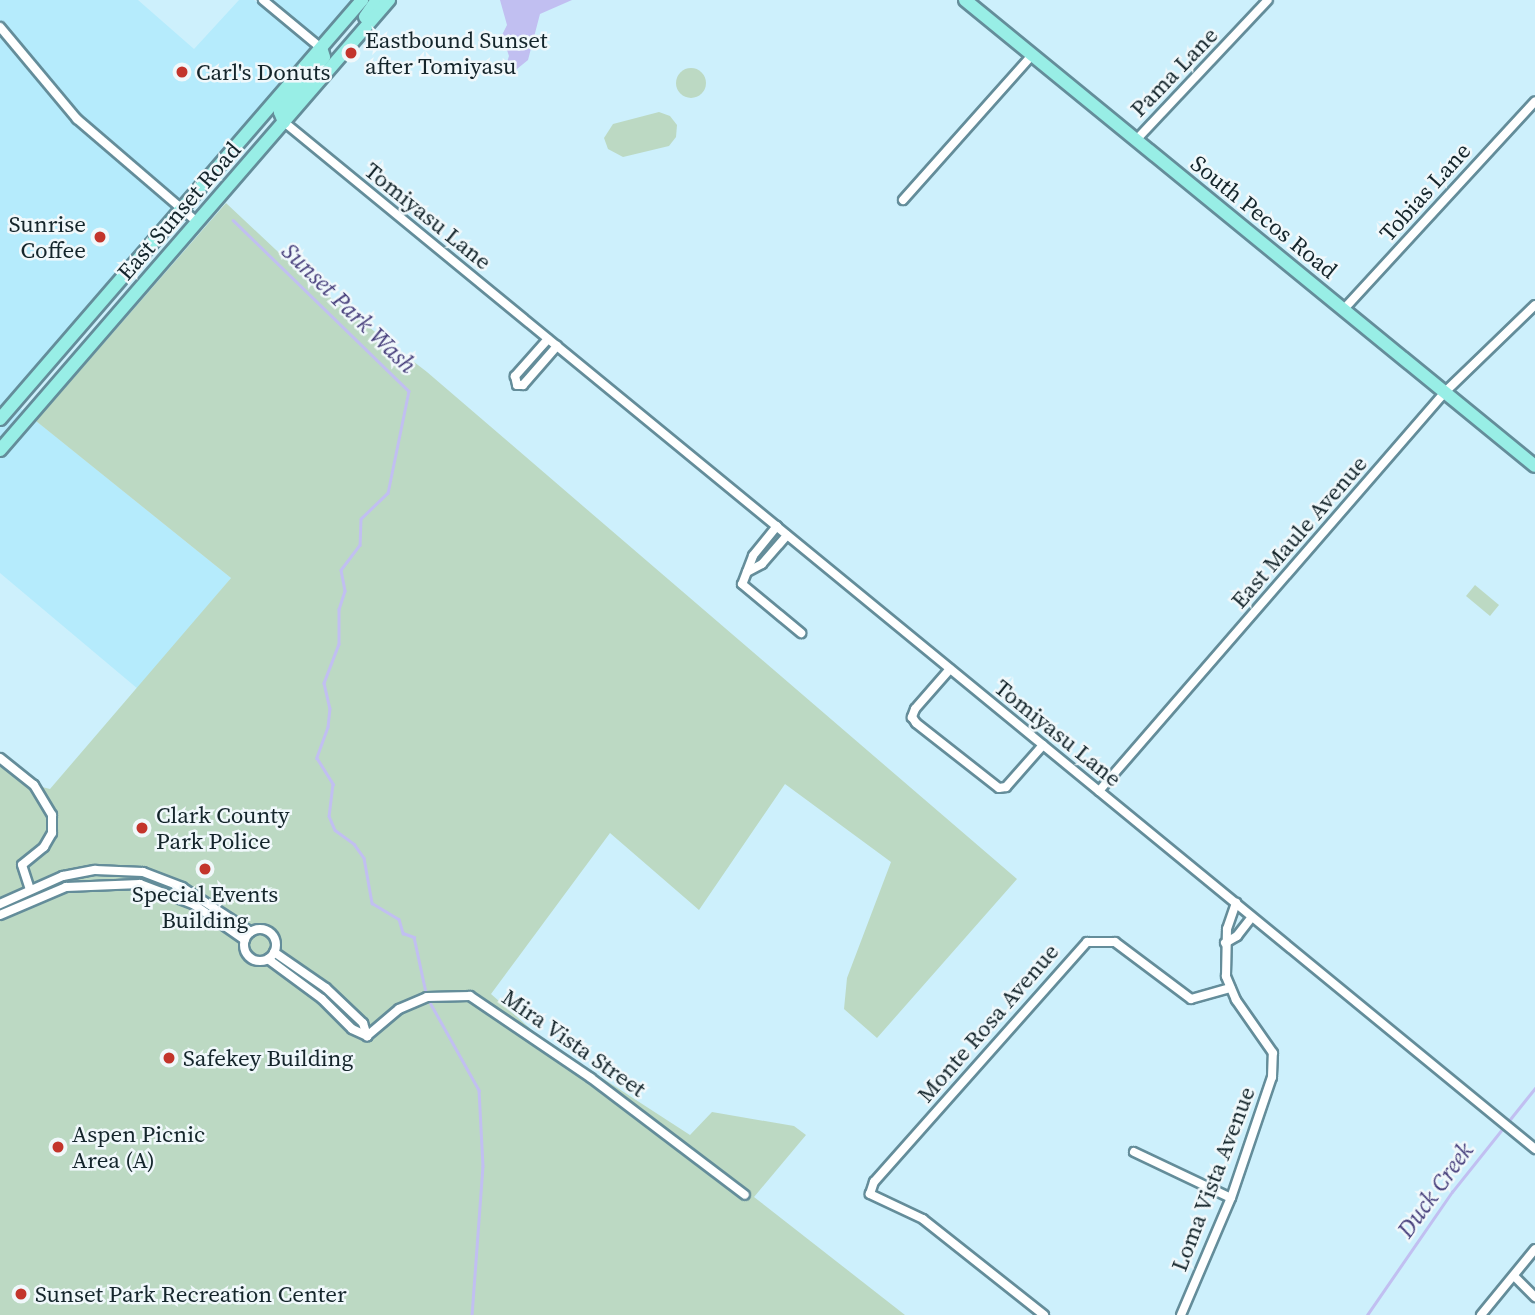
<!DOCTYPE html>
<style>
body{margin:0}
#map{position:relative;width:1535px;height:1315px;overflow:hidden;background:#cdf0fc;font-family:"Source Serif 4",serif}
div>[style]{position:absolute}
.built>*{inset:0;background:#b5ebfc}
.green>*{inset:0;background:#bcd9c3}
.round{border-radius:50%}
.water>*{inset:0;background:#c1bff1}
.stream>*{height:2.5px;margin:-1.25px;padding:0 1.25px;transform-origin:1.25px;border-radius:1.25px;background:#c1bff1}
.roads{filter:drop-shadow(2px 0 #648d9a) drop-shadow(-2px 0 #648d9a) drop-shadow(0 2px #648d9a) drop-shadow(0 -2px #648d9a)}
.minor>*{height:8px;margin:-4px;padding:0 4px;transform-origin:4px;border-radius:4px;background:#fff}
.minor>.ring{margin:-4px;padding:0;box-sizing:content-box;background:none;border:8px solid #fff;border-radius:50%}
.primary>*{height:12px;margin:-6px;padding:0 6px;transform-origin:6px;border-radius:6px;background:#98eee6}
.dots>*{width:19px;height:19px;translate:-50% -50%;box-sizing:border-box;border:4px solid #f0f8fb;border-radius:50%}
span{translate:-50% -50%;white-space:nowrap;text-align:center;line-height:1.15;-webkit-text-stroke:5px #f0f8fb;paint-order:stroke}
.poi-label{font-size:23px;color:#14252b}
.left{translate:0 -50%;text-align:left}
.right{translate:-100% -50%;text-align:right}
.street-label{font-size:23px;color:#14252b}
.water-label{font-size:24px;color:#463e7b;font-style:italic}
</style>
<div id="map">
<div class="built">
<div style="clip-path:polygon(0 0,138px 0,194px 49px,239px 0,254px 0,316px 45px,271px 0,362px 0,14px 403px,231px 578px,138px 689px,0 573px)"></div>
</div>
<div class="green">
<div class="round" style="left:676px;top:68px;width:30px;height:30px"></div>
<div style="clip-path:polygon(659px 112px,670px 116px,677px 125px,676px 137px,669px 146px,623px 157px,608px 149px,604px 138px,613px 124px)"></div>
<div style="clip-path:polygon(226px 203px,308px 280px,427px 372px,1017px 879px,877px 1038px,844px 1009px,847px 978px,891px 862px,785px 784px,699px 910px,610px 833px,491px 994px,542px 1039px,690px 1135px,712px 1112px,794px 1126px,806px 1135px,754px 1197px,905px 1315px,0 1315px,0 758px,34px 785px,50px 789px,231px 578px,36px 421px)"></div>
<div style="clip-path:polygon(1475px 585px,1499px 605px,1490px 616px,1466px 596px)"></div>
</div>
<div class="water">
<div style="clip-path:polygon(500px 0,572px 0,540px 14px,528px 60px,512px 73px,506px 65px,509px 56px,502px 35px,507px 25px)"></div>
</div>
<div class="stream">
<div style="left:233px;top:220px;width:245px;rotate:44.2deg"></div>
<div style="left:409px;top:391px;width:104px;rotate:101.6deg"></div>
<div style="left:388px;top:493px;width:37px;rotate:136deg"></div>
<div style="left:361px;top:519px;width:26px;rotate:92deg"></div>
<div style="left:360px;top:545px;width:31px;rotate:127deg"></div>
<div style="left:341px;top:570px;width:21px;rotate:79deg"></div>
<div style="left:345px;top:591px;width:19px;rotate:108deg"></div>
<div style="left:339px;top:609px;width:35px;rotate:90deg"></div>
<div style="left:339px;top:644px;width:42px;rotate:111deg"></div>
<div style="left:324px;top:683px;width:26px;rotate:77deg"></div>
<div style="left:330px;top:708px;width:19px;rotate:96deg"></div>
<div style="left:328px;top:727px;width:33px;rotate:110deg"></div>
<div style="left:317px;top:758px;width:31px;rotate:58deg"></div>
<div style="left:333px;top:784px;width:32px;rotate:97deg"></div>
<div style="left:329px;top:816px;width:15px;rotate:67deg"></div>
<div style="left:335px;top:830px;width:24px;rotate:36deg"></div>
<div style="left:354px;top:844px;width:17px;rotate:54deg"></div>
<div style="left:364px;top:858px;width:46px;rotate:79.9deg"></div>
<div style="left:372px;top:903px;width:31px;rotate:31deg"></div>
<div style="left:399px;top:919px;width:15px;rotate:74deg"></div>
<div style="left:403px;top:933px;width:12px;rotate:20deg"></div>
<div style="left:414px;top:937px;width:61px;rotate:77.8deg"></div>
<div style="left:427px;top:997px;width:107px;rotate:60.8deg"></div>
<div style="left:479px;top:1090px;width:76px;rotate:87deg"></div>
<div style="left:483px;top:1166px;width:149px;rotate:94.2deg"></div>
<div style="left:1367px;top:1315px;width:150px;rotate:-55.4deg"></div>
<div style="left:1452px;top:1192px;width:133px;rotate:-51.4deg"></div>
</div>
<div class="roads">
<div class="minor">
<div style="left:263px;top:0;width:75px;rotate:39.6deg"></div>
<div style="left:0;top:27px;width:120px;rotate:50.1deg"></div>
<div style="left:77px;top:119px;width:158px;rotate:40.6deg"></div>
<div style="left:284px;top:122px;width:1619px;rotate:39.38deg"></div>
<div style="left:1136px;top:140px;width:192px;rotate:-46.7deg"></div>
<div style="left:903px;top:200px;width:194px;rotate:-48.3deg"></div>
<div style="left:1344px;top:309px;width:282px;rotate:-47.4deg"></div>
<div style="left:548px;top:339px;width:50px;rotate:131.7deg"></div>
<div style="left:515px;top:376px;width:9px;rotate:77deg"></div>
<div style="left:517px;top:385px;width:6px"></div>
<div style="left:523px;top:385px;width:52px;rotate:-48.9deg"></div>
<div style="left:777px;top:526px;width:38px;rotate:129deg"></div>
<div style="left:753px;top:556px;width:30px;rotate:111deg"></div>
<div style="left:742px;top:584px;width:77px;rotate:39.7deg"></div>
<div style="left:747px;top:572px;width:17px;rotate:-28deg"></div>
<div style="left:762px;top:564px;width:38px;rotate:-49deg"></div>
<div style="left:950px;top:669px;width:53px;rotate:131.2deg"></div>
<div style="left:915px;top:709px;width:9px;rotate:111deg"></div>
<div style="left:912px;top:717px;width:7px;rotate:56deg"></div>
<div style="left:916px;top:723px;width:105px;rotate:38.1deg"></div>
<div style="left:999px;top:788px;width:7px;rotate:-8deg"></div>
<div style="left:1006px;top:787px;width:56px;rotate:-48.6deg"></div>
<div style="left:0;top:758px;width:43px;rotate:38.5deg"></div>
<div style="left:34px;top:785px;width:35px;rotate:59deg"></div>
<div style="left:52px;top:815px;width:18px;rotate:90deg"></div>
<div style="left:52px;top:833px;width:16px;rotate:120deg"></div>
<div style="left:44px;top:847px;width:28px;rotate:141deg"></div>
<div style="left:22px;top:865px;width:25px;rotate:72deg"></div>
<div style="left:1099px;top:791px;width:528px;rotate:-49.07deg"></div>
<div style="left:1445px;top:392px;width:125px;rotate:-44deg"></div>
<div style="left:0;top:904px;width:69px;rotate:-24deg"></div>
<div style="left:63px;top:876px;width:33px;rotate:-11deg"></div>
<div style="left:95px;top:870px;width:48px;rotate:2.4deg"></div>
<div style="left:143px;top:872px;width:42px;rotate:21deg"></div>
<div style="left:182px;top:887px;width:82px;rotate:33.1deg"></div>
<div style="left:0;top:915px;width:72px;rotate:-23deg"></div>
<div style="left:66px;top:887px;width:74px;rotate:-2.3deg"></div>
<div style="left:140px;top:884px;width:57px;rotate:20.7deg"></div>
<div style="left:193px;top:904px;width:63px;rotate:34.7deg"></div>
<div class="ring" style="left:244px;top:929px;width:24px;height:24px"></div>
<div style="left:1225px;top:943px;width:14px;rotate:-30deg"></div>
<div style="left:1237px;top:936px;width:24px;rotate:-52deg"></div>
<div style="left:274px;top:952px;width:63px;rotate:34.7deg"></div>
<div style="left:326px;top:988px;width:51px;rotate:43.4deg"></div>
<div style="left:363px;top:1023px;width:14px;rotate:73deg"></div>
<div style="left:268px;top:959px;width:67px;rotate:36.5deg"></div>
<div style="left:322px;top:999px;width:42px;rotate:45deg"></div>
<div style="left:352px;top:1029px;width:17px;rotate:25deg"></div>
<div style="left:367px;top:1036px;width:42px;rotate:-40.2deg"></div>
<div style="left:399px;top:1009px;width:30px;rotate:-23deg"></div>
<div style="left:427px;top:997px;width:43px;rotate:-1.3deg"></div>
<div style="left:470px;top:996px;width:146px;rotate:34.1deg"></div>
<div style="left:591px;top:1078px;width:193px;rotate:37.2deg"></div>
<div style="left:1134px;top:1152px;width:107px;rotate:25.4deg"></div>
<div style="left:1514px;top:1276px;width:30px;rotate:45deg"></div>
<div style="left:1044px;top:1315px;width:154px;rotate:-141.6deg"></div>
<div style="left:923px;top:1219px;width:59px;rotate:-154.7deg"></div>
<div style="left:870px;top:1194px;width:13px;rotate:-72deg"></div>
<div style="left:874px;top:1182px;width:321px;rotate:-48.4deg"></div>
<div style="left:1087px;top:942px;width:28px"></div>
<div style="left:1115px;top:942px;width:95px;rotate:36.9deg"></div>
<div style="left:1191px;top:999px;width:41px;rotate:-15.8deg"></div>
<div style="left:1181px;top:1315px;width:127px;rotate:-66.9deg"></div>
<div style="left:1231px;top:1198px;width:128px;rotate:-71.3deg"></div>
<div style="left:1272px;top:1077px;width:24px;rotate:-88deg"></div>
<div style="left:1273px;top:1053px;width:65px;rotate:-124.9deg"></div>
<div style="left:1236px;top:1000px;width:26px;rotate:-113deg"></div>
<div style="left:1226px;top:976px;width:47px;rotate:-88.8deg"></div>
<div style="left:1227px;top:929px;width:28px;rotate:-71deg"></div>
<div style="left:1481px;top:1315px;width:85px;rotate:-50.7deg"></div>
</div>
<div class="primary">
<div style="left:965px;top:0;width:736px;rotate:39.27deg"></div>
<div style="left:365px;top:17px;width:21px;rotate:-55deg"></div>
<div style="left:284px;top:122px;width:11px;rotate:-112deg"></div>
<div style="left:280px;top:112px;width:70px;rotate:-51.3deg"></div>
<div style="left:324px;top:57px;width:9px;rotate:-108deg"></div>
<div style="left:0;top:419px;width:554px;rotate:-49.17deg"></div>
<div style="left:0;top:450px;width:595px;rotate:-49.16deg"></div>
</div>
</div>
<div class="dots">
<div style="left:351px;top:53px;background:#c3352c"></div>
<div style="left:182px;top:72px;background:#c3352c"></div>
<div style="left:100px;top:237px;background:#c3352c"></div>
<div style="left:142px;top:828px;background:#c3352c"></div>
<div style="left:205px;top:869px;background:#c3352c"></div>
<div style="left:169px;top:1058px;background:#c3352c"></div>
<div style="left:58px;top:1147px;background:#c3352c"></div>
<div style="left:21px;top:1294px;background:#c3352c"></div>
</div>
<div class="poi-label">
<span class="left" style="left:365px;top:53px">Eastbound Sunset<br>after Tomiyasu</span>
<span class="left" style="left:196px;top:72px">Carl's Donuts</span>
<span class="right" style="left:86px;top:237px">Sunrise<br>Coffee</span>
<span class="left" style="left:156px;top:828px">Clark County<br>Park Police</span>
<span style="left:205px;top:907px">Special Events<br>Building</span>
<span class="left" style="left:183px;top:1058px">Safekey Building</span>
<span class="left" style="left:72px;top:1147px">Aspen Picnic<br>Area (A)</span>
<span class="left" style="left:35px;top:1294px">Sunset Park Recreation Center</span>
</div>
<div class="street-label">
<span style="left:1174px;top:72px;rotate:-46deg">Pama Lane</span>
<span style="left:1425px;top:192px;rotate:-48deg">Tobias Lane</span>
<span style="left:179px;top:211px;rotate:-49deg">East Sunset Road</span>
<span style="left:428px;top:216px;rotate:39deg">Tomiyasu Lane</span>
<span style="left:1264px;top:217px;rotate:39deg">South Pecos Road</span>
<span style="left:1299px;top:532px;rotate:-49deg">East Maule Avenue</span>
<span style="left:1058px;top:733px;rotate:39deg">Tomiyasu Lane</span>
<span style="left:988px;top:1023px;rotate:-49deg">Monte Rosa Avenue</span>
<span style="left:574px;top:1043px;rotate:35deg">Mira Vista Street</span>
<span style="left:1213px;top:1179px;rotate:-69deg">Loma Vista Avenue</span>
</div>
<div class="water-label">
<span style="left:349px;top:308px;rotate:44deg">Sunset Park Wash</span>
<span style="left:1435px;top:1190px;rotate:-54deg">Duck Creek</span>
</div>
</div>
